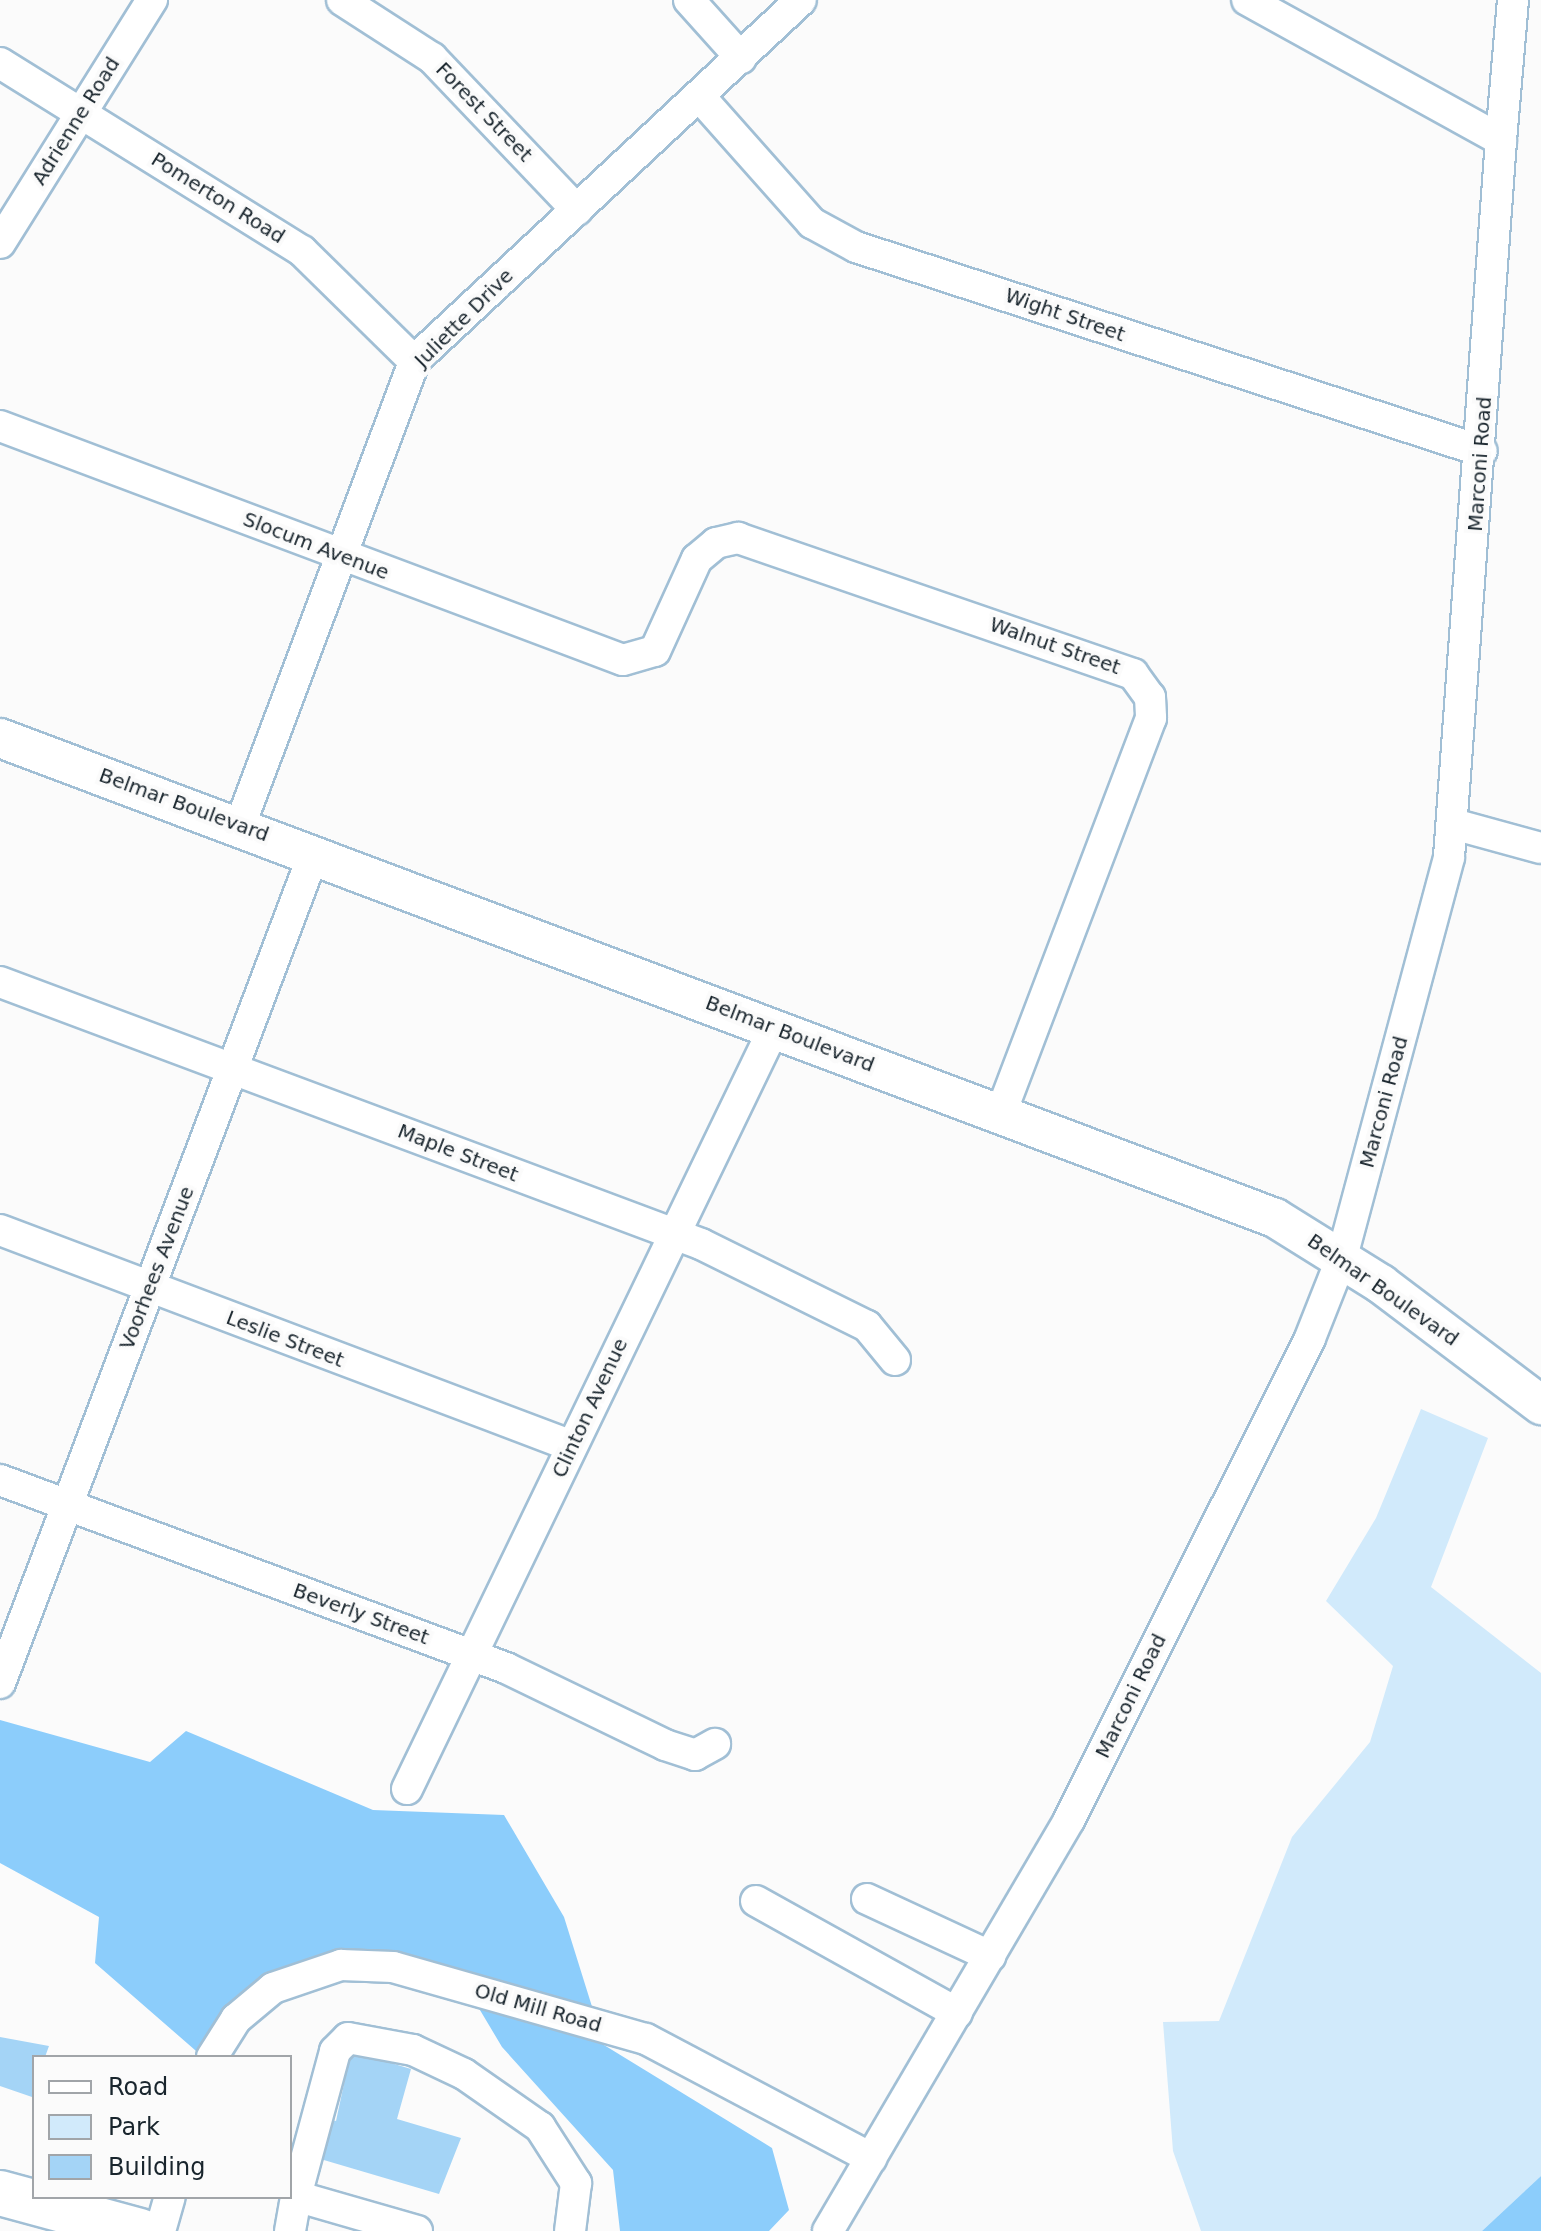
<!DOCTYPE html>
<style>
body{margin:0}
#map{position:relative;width:1541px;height:2231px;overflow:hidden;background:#fbfbfb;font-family:"DejaVu Sans",sans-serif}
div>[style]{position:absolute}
.green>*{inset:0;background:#d1eafb}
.forest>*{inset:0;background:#8ccdfb}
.building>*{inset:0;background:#a4d4f6}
.roads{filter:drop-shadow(2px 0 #a1bfd5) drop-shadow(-2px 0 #a1bfd5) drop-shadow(0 2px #a1bfd5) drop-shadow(0 -2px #a1bfd5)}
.minor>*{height:30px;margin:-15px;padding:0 15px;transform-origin:15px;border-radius:15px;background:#fff}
.major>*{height:38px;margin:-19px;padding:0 19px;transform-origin:19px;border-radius:19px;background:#fff}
.highway>*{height:44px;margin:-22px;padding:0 22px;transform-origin:22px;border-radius:22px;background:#fff}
span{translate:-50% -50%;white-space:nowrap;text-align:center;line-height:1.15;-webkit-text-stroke:8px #fbfbfb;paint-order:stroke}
.street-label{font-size:20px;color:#19252d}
.legend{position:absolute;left:32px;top:2055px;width:260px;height:144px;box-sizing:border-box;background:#fbfbfb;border:2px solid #a1a5a9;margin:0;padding:10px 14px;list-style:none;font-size:24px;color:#19252d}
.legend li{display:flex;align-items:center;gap:16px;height:40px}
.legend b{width:40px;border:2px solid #a1a5a9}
</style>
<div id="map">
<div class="green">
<div style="clip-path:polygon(1421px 1409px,1488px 1438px,1431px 1587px,1541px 1673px,1541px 2176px,1482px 2231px,1201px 2231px,1173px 2151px,1163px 2022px,1219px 2021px,1292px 1837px,1370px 1742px,1393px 1666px,1326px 1601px,1376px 1518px)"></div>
</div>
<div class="forest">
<div style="clip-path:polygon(0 1720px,150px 1762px,186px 1731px,373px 1810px,504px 1815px,564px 1917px,604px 2045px,772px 2148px,789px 2210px,769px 2231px,620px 2231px,613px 2170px,502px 2047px,474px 2000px,314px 1967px,203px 2057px,95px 1963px,99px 1917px,0 1863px)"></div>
<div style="clip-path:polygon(1541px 2176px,1541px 2231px,1482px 2231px)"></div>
</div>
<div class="building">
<div style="clip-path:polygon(0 2037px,49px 2046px,45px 2057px,34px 2057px,32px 2097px,0 2086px)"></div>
<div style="clip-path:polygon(351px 2051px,411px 2069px,397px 2119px,461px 2138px,439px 2194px,317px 2158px,328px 2119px,336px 2121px)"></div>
</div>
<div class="roads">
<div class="minor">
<div style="left:342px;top:0;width:107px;rotate:32.8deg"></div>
<div style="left:432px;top:58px;width:210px;rotate:46.4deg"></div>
<div style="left:689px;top:0;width:78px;rotate:48.1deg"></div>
<div style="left:0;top:63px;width:356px;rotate:31.9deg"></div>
<div style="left:302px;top:251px;width:157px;rotate:44.5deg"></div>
<div style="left:700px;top:97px;width:169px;rotate:48.4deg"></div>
<div style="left:812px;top:223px;width:50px;rotate:28.6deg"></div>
<div style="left:856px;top:247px;width:658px;rotate:18.05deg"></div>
<div style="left:1501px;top:140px;width:141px;rotate:-85.1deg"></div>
<div style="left:0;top:243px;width:287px;rotate:-58deg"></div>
<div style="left:0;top:426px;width:665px;rotate:20.59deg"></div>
<div style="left:623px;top:660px;width:33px;rotate:-16deg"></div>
<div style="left:655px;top:651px;width:101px;rotate:-65.5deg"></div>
<div style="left:697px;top:559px;width:25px;rotate:-40deg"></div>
<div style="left:716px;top:543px;width:23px;rotate:-13deg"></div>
<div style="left:738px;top:538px;width:418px;rotate:19deg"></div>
<div style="left:1133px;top:674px;width:29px;rotate:54deg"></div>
<div style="left:1150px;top:697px;width:21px;rotate:87deg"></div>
<div style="left:1151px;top:718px;width:423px;rotate:110.8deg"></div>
<div style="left:1453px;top:824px;width:91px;rotate:15.3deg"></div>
<div style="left:240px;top:825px;width:496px;rotate:-69.4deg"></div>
<div style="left:414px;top:361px;width:529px;rotate:-43.01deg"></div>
<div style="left:0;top:982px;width:748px;rotate:20.49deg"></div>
<div style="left:701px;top:1244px;width:185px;rotate:26.3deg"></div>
<div style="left:867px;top:1326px;width:44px;rotate:50.5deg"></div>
<div style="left:0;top:1230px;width:611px;rotate:20.69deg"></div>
<div style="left:0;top:1480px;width:540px;rotate:20.38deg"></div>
<div style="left:506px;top:1668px;width:177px;rotate:25.8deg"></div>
<div style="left:665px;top:1745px;width:32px;rotate:18deg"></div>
<div style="left:695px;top:1755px;width:23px;rotate:-29deg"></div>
<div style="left:0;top:1683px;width:887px;rotate:-69.28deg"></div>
<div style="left:407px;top:1789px;width:845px;rotate:-64.25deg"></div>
<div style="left:867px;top:1899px;width:136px;rotate:24.9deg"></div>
<div style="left:756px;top:1901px;width:230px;rotate:29.1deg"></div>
<div style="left:212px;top:2057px;width:45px;rotate:-57.7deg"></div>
<div style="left:236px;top:2019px;width:48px;rotate:-40deg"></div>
<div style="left:273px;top:1988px;width:72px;rotate:-18.7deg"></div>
<div style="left:341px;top:1965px;width:52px;rotate:2.2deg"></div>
<div style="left:393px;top:1967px;width:263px;rotate:15.9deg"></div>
<div style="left:646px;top:2039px;width:255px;rotate:27.9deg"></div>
<div style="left:160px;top:2231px;width:35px;rotate:-74deg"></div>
<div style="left:290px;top:2231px;width:36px;rotate:-80deg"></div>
<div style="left:417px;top:2231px;width:126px;rotate:-163.9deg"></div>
<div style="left:296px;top:2196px;width:150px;rotate:-74.9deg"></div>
<div style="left:335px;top:2051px;width:18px;rotate:-45deg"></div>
<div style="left:348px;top:2038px;width:66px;rotate:10.5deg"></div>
<div style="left:413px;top:2050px;width:56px;rotate:25.2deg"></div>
<div style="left:464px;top:2074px;width:93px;rotate:34.9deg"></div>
<div style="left:540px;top:2127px;width:67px;rotate:57.3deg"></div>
<div style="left:576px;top:2183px;width:48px;rotate:97.1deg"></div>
<div style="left:828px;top:2231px;width:476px;rotate:-59.6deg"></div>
<div style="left:1069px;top:1820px;width:539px;rotate:-63.43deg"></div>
<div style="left:1310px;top:1338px;width:87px;rotate:-68.4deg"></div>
<div style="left:1342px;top:1257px;width:414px;rotate:-75deg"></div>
<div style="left:1449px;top:857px;width:719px;rotate:-85.85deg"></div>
<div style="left:1501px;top:140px;width:290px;rotate:-151.1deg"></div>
</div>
<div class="major">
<div style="left:0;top:738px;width:1362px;rotate:20.63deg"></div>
<div style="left:1275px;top:1218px;width:125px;rotate:31.9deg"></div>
<div style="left:1381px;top:1284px;width:201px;rotate:37.1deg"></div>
</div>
<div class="highway">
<div style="left:0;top:2193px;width:145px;rotate:15.2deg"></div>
</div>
</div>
<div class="street-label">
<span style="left:484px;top:112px;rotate:46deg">Forest Street</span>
<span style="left:76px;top:121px;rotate:-58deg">Adrienne Road</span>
<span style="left:218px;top:198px;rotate:32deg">Pomerton Road</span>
<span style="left:1065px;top:315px;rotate:19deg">Wight Street</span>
<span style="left:464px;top:318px;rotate:-45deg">Juliette Drive</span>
<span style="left:1480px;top:464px;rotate:-86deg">Marconi Road</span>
<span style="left:316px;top:546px;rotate:21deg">Slocum Avenue</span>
<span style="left:1055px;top:646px;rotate:19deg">Walnut Street</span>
<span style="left:184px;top:805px;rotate:20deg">Belmar Boulevard</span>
<span style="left:790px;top:1034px;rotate:21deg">Belmar Boulevard</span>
<span style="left:1384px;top:1102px;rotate:-75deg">Marconi Road</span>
<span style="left:458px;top:1153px;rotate:21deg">Maple Street</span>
<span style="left:157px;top:1268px;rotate:-69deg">Voorhees Avenue</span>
<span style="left:1383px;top:1290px;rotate:35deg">Belmar Boulevard</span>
<span style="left:285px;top:1339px;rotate:21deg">Leslie Street</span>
<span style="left:590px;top:1408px;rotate:-65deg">Clinton Avenue</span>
<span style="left:361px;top:1614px;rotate:20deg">Beverly Street</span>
<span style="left:1131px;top:1696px;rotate:-64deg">Marconi Road</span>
<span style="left:538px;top:2008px;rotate:16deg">Old Mill Road</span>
</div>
<ul class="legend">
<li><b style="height:10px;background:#fff"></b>Road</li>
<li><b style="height:22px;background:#d1eafb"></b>Park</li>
<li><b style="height:22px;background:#a4d4f6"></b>Building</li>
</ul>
</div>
